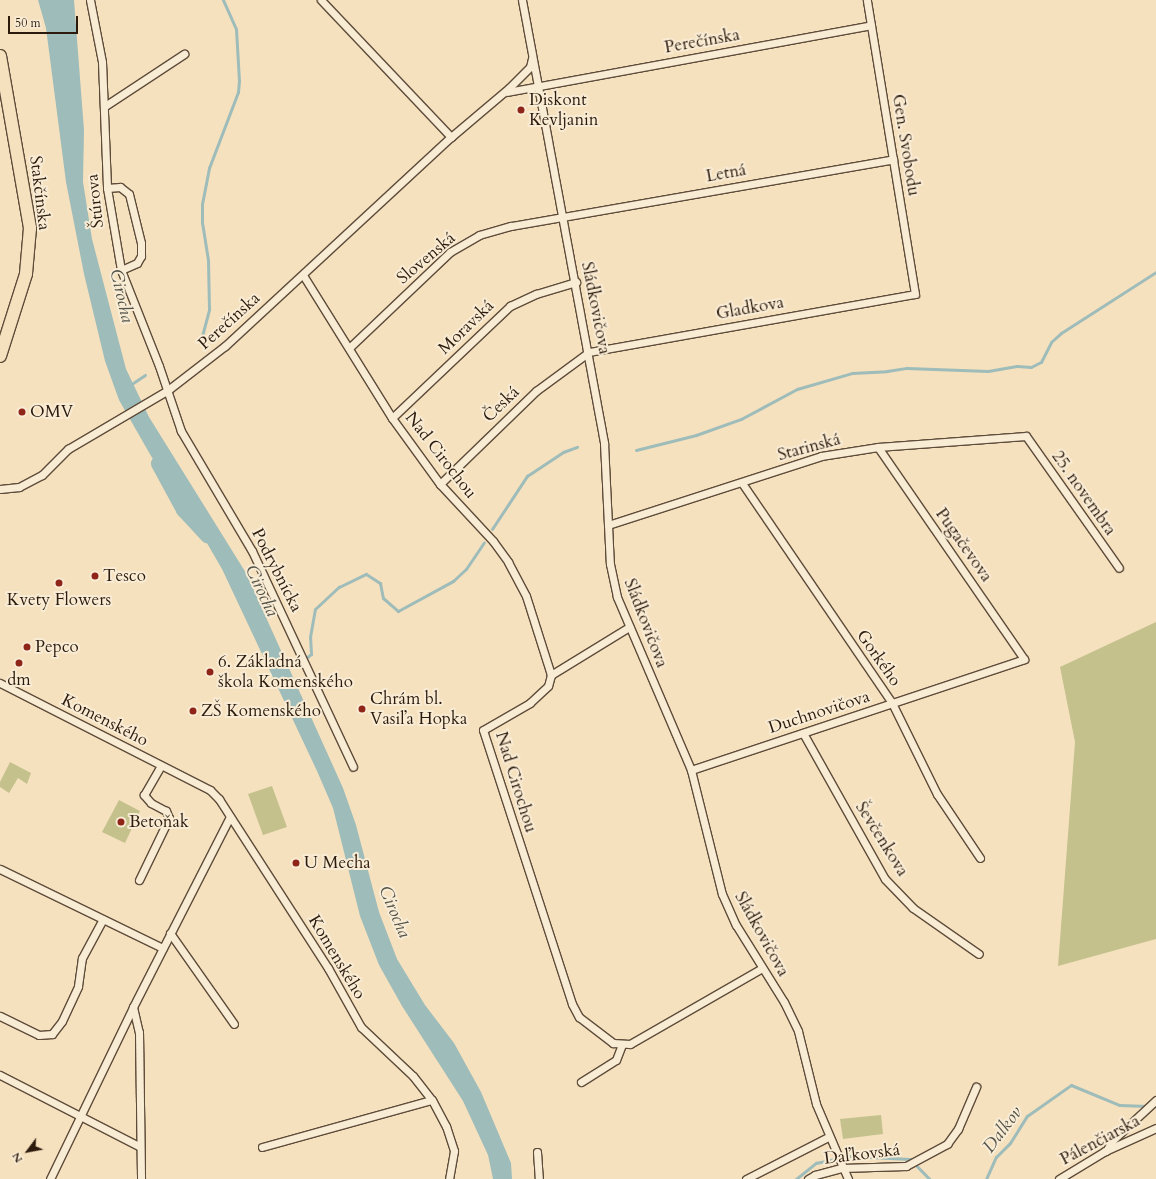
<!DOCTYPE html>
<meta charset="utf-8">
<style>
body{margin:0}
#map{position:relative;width:1156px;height:1179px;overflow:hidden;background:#f6e1bf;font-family:Cardo,serif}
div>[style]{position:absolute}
.green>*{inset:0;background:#c4c18d}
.water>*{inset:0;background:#9ebcb9}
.stream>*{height:3px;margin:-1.5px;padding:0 1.5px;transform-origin:1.5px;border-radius:1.5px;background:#9ebcb9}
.river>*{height:17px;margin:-8.5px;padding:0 8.5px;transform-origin:8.5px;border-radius:8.5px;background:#9ebcb9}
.roads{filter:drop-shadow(1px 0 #5e4c3a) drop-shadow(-1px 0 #5e4c3a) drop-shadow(0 1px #5e4c3a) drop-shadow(0 -1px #5e4c3a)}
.street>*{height:7px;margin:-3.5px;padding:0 3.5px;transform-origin:3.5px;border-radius:3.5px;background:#f9ecd5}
.primary>*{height:12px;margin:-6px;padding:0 6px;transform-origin:6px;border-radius:6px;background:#f6e1bf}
.dots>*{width:11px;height:11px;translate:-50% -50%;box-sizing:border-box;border:2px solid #f9ecd5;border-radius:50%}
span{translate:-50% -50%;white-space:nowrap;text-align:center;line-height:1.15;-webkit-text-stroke:4px #f9ecd5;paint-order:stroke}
.street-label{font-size:17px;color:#2c1b0d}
.poi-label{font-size:17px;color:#2c1b0d}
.left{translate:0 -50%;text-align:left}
.water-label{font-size:18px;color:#545349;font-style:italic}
.north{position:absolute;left:8px;top:1131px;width:40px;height:40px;-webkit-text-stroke:3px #f9ecd5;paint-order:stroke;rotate:238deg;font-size:11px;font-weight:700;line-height:16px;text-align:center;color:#2c1b0d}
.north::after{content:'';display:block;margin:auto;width:14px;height:18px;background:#2c1b0d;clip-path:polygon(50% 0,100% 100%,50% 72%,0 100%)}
.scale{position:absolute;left:8px;top:16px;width:70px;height:18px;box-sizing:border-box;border:2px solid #2c1b0d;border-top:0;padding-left:5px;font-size:12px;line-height:14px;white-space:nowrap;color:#2c1b0d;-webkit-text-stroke:3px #f9ecd5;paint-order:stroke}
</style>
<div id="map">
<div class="green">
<div style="clip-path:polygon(1156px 622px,1156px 939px,1058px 966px,1075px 742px,1060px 667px)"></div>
<div style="clip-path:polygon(10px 762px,31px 773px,27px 784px,18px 778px,9px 793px,0 787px,0 782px)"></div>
<div style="clip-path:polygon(272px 786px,287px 827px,263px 835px,248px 794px)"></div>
<div style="clip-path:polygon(119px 800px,140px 811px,125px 843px,102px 832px)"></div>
<div style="clip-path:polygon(881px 1115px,883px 1134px,843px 1139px,840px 1119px)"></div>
</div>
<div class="water">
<div style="clip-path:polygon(38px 0,74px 0,84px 130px,83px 182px,92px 239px,126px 369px,149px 417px,246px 573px,343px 788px,356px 825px,379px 912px,397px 959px,425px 1005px,454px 1043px,481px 1092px,511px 1163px,512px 1179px,493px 1179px,488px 1155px,463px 1101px,402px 1006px,379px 965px,360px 916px,333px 808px,317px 771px,222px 569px,182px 500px,151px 456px,119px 400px,105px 361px,84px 274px,66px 182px,46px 28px)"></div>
</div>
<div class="stream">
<div style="left:202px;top:336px;width:28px;rotate:-75deg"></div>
<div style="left:209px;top:309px;width:49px;rotate:-91.2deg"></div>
<div style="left:208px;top:260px;width:37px;rotate:-99deg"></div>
<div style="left:202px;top:223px;width:19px;rotate:-90deg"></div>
<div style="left:202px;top:204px;width:37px;rotate:-79deg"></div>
<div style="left:209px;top:168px;width:81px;rotate:-69.1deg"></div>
<div style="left:238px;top:92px;width:11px;rotate:-85deg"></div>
<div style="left:239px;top:81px;width:52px;rotate:-93.3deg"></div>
<div style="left:236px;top:29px;width:32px;rotate:-114deg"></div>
<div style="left:130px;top:385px;width:18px;rotate:-34deg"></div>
<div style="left:636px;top:450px;width:62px;rotate:-14deg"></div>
<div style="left:696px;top:435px;width:48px;rotate:-19.6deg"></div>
<div style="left:741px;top:419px;width:64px;rotate:-28.2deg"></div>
<div style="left:797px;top:389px;width:57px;rotate:-16.2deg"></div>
<div style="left:852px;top:373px;width:35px;rotate:-3deg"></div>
<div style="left:887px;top:371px;width:20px;rotate:-9deg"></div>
<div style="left:907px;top:368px;width:81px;rotate:2.1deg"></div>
<div style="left:988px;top:371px;width:29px;rotate:-10deg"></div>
<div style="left:1017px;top:366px;width:14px;rotate:4deg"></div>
<div style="left:1031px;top:367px;width:11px;rotate:-27deg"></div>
<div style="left:1041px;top:362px;width:22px;rotate:-63deg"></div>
<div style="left:1051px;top:342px;width:13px;rotate:-42deg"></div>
<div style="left:1061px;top:333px;width:113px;rotate:-32.7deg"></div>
<div style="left:492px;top:529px;width:64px;rotate:-56.6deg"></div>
<div style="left:527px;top:476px;width:43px;rotate:-33.7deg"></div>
<div style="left:563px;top:452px;width:15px;rotate:-20deg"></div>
<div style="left:305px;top:659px;width:8px;rotate:-40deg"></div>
<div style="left:311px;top:654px;width:17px;rotate:-93deg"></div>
<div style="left:310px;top:637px;width:28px;rotate:-80deg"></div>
<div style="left:315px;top:609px;width:33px;rotate:-43deg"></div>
<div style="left:339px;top:587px;width:30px;rotate:-26deg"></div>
<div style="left:366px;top:574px;width:17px;rotate:33deg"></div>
<div style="left:380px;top:583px;width:15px;rotate:79deg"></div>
<div style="left:383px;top:598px;width:20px;rotate:41deg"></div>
<div style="left:398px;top:611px;width:63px;rotate:-28.6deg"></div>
<div style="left:453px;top:581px;width:18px;rotate:-43deg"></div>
<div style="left:466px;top:569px;width:32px;rotate:-56deg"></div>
<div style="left:285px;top:669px;width:12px;rotate:-24deg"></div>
<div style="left:796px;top:1179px;width:26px;rotate:-39deg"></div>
<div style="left:816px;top:1163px;width:33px;rotate:-12deg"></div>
<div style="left:848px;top:1156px;width:62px;rotate:2.8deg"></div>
<div style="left:910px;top:1159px;width:28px;rotate:46deg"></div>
<div style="left:986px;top:1179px;width:24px;rotate:-66deg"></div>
<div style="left:996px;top:1157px;width:20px;rotate:-45deg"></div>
<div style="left:1010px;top:1143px;width:32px;rotate:-58deg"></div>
<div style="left:1027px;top:1116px;width:54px;rotate:-35.2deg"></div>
<div style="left:1071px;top:1085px;width:52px;rotate:22.6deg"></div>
<div style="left:1119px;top:1105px;width:37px;rotate:2deg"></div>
</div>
<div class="river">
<div style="left:159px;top:463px;width:52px;rotate:61.5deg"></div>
<div style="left:184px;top:509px;width:35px;rotate:47deg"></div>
</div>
<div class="roads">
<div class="street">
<div style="left:90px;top:0;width:63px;rotate:79deg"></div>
<div style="left:102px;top:62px;width:126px;rotate:87.7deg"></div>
<div style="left:107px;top:188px;width:83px;rotate:80.3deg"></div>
<div style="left:121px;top:270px;width:103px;rotate:68.4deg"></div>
<div style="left:159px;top:366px;width:69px;rotate:71.3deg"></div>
<div style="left:181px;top:431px;width:139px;rotate:59.4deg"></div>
<div style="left:252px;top:551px;width:238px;rotate:64.9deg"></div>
<div style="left:321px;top:0;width:189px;rotate:46.5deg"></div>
<div style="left:522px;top:0;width:451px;rotate:79.5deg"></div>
<div style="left:604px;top:443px;width:121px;rotate:87.2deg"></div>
<div style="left:610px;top:564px;width:34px;rotate:78deg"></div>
<div style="left:617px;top:597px;width:188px;rotate:66.8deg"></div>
<div style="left:691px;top:770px;width:128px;rotate:76deg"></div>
<div style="left:722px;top:894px;width:34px;rotate:66deg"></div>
<div style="left:736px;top:925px;width:91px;rotate:58.1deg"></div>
<div style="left:784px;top:1002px;width:32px;rotate:64deg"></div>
<div style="left:798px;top:1031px;width:75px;rotate:76.1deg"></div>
<div style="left:816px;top:1104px;width:82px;rotate:66.9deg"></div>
<div style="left:507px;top:92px;width:370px;rotate:-10.4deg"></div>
<div style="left:105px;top:106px;width:95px;rotate:-33.4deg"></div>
<div style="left:107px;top:188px;width:13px;rotate:-4deg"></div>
<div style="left:120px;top:187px;width:11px;rotate:38deg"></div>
<div style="left:129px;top:194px;width:50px;rotate:76.2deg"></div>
<div style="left:141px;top:243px;width:13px;rotate:90deg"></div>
<div style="left:141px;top:256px;width:8px;rotate:120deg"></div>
<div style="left:137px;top:263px;width:17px;rotate:156deg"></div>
<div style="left:303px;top:275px;width:168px;rotate:58.1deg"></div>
<div style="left:392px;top:418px;width:82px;rotate:54deg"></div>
<div style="left:440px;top:484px;width:78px;rotate:47.1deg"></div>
<div style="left:493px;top:541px;width:26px;rotate:54deg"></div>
<div style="left:508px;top:562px;width:38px;rotate:62deg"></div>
<div style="left:526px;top:596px;width:83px;rotate:72.4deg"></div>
<div style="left:551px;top:675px;width:11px;rotate:105deg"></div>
<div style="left:548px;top:686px;width:25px;rotate:137deg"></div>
<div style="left:530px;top:703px;width:54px;rotate:150.1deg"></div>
<div style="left:483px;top:730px;width:288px;rotate:72deg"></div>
<div style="left:572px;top:1004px;width:15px;rotate:62deg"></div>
<div style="left:579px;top:1017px;width:43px;rotate:37.4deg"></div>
<div style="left:613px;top:1043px;width:17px;rotate:3deg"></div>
<div style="left:630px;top:1044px;width:152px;rotate:-29.9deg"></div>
<div style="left:349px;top:348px;width:139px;rotate:-43.5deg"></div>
<div style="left:450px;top:252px;width:34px;rotate:-30deg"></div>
<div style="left:479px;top:235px;width:33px;rotate:-16deg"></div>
<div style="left:511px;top:226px;width:388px;rotate:-9.9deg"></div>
<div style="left:392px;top:418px;width:163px;rotate:-43.5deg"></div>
<div style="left:510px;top:306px;width:29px;rotate:-25deg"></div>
<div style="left:536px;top:294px;width:42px;rotate:-16.7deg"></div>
<div style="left:742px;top:483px;width:266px;rotate:55.7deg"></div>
<div style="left:892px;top:703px;width:102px;rotate:63.7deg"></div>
<div style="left:937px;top:794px;width:77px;rotate:56.1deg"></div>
<div style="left:440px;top:484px;width:134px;rotate:-44.1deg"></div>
<div style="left:536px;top:391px;width:66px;rotate:-36.3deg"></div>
<div style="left:589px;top:352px;width:331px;rotate:-10.1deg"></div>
<div style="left:915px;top:294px;width:298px;rotate:-99.3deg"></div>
<div style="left:0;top:489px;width:19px;rotate:-6deg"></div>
<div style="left:19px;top:487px;width:26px;rotate:-28deg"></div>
<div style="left:42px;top:475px;width:37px;rotate:-45deg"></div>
<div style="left:68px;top:449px;width:116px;rotate:-30.5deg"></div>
<div style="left:168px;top:390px;width:72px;rotate:-37.7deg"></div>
<div style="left:225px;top:346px;width:308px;rotate:-42.8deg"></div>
<div style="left:451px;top:137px;width:76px;rotate:-40.2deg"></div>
<div style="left:509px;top:88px;width:30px;rotate:-45deg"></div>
<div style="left:530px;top:67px;width:9px;rotate:-77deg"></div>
<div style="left:608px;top:525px;width:224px;rotate:-17.9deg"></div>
<div style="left:821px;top:456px;width:58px;rotate:-9deg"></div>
<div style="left:878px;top:447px;width:148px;rotate:-4.3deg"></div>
<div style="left:1026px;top:436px;width:161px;rotate:54.8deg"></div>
<div style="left:551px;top:675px;width:92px;rotate:-31.6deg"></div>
<div style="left:0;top:683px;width:236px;rotate:27deg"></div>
<div style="left:210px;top:790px;width:13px;rotate:45deg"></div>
<div style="left:219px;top:799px;width:201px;rotate:57.2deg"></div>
<div style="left:328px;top:968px;width:68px;rotate:60.8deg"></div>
<div style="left:361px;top:1027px;width:71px;rotate:43.3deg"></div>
<div style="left:413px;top:1076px;width:31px;rotate:52deg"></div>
<div style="left:432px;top:1100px;width:30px;rotate:62deg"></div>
<div style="left:446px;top:1126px;width:26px;rotate:72deg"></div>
<div style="left:454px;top:1151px;width:28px;rotate:100deg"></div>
<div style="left:803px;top:733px;width:167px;rotate:60.7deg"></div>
<div style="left:885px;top:879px;width:40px;rotate:46deg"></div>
<div style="left:913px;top:908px;width:80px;rotate:34.9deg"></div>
<div style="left:691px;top:770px;width:351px;rotate:-18.4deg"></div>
<div style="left:1024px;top:659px;width:257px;rotate:-124.6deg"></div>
<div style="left:0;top:869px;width:181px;rotate:25.9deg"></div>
<div style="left:139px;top:880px;width:69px;rotate:-64.2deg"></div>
<div style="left:169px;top:818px;width:8px;rotate:-113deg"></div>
<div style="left:166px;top:811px;width:17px;rotate:-152deg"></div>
<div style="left:151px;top:803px;width:11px;rotate:-131deg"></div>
<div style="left:144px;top:795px;width:34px;rotate:-60deg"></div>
<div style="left:170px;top:933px;width:111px;rotate:54.9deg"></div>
<div style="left:133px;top:1007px;width:26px;rotate:77deg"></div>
<div style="left:139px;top:1032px;width:147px;rotate:89.2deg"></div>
<div style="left:0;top:1016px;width:43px;rotate:26deg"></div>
<div style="left:39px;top:1035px;width:13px;rotate:-4deg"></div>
<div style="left:52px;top:1034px;width:16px;rotate:-52deg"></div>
<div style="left:62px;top:1021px;width:38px;rotate:-65deg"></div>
<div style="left:78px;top:986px;width:28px;rotate:-82deg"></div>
<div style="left:82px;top:958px;width:44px;rotate:-61.7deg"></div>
<div style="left:0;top:1075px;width:156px;rotate:27.1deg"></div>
<div style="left:581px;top:1082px;width:41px;rotate:-32.2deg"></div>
<div style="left:616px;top:1060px;width:17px;rotate:-69deg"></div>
<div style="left:262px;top:1147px;width:176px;rotate:-15.5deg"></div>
<div style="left:1106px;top:1151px;width:13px;rotate:-58deg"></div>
<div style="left:1113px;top:1140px;width:59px;rotate:-42.9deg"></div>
<div style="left:537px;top:1152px;width:27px;rotate:86deg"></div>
<div style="left:50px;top:1179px;width:191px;rotate:-64.2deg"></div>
<div style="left:133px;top:1007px;width:213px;rotate:-63deg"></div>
<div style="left:746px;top:1179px;width:92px;rotate:-27.1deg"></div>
<div style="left:808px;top:1179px;width:8px;rotate:-30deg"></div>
<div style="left:815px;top:1175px;width:28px;rotate:-15deg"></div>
<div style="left:842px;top:1168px;width:64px;rotate:-1.8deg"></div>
<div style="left:906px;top:1166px;width:47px;rotate:-28.2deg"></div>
<div style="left:947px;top:1144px;width:19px;rotate:-54deg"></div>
<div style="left:958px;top:1129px;width:46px;rotate:-66.8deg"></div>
<div style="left:1059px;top:1179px;width:54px;rotate:-31.3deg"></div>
<div style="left:1105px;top:1151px;width:56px;rotate:-24.3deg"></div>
</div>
<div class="primary">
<div style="left:0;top:56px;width:175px;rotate:80.1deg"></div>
<div style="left:30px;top:228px;width:46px;rotate:95deg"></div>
<div style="left:26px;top:274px;width:86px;rotate:107.6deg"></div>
</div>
</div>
<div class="dots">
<div style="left:521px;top:110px;background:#8f2418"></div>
<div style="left:22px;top:412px;background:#8f2418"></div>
<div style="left:95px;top:576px;background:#8f2418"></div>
<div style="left:59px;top:583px;background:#8f2418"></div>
<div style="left:27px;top:647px;background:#8f2418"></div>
<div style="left:19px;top:663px;background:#8f2418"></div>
<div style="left:210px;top:672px;background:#8f2418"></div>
<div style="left:362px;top:709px;background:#8f2418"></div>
<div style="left:193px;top:711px;background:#8f2418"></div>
<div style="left:121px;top:822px;background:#8f2418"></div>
<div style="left:296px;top:863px;background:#8f2418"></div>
</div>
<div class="street-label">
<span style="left:702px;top:41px;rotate:-10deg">Perečínska</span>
<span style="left:906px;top:145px;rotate:81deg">Gen. Svobodu</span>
<span style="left:726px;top:173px;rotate:-10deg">Letná</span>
<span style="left:40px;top:193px;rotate:83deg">Stakčínska</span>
<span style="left:95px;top:201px;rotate:-96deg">Štúrova</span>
<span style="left:426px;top:258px;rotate:-40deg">Slovenská</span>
<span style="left:596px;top:308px;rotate:79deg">Sládkovičova</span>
<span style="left:750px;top:308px;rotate:-10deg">Gladkova</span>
<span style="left:229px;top:321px;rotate:-42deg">Perečínska</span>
<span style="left:466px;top:327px;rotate:-44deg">Moravská</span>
<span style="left:501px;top:404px;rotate:-44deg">Česká</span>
<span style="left:809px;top:447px;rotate:-15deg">Starinská</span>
<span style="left:441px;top:455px;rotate:52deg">Nad Cirochou</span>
<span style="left:1084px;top:493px;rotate:55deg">25. novembra</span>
<span style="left:964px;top:545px;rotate:55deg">Pugačevova</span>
<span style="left:277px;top:570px;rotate:63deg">Podrybnícka</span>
<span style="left:646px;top:623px;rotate:69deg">Sládkovičova</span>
<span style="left:879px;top:658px;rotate:55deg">Gorkého</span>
<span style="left:819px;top:712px;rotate:-18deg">Duchnovičova</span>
<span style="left:105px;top:720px;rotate:27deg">Komenského</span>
<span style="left:516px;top:782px;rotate:73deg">Nad Cirochou</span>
<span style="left:882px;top:839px;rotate:58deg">Ševčenkova</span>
<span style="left:762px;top:934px;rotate:61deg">Sládkovičova</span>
<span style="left:337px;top:957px;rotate:59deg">Komenského</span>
<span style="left:1100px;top:1140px;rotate:-28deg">Pálenčiarska</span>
<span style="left:862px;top:1154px;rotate:-7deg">Daľkovská</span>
</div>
<div class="poi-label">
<span class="left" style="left:529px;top:110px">Diskont<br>Kevljanin</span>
<span class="left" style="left:30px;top:412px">OMV</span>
<span class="left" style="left:103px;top:576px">Tesco</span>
<span style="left:59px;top:600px">Kvety Flowers</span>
<span class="left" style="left:35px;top:647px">Pepco</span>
<span class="left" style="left:218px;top:672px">6. Základná<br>škola Komenského</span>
<span style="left:19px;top:680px">dm</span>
<span class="left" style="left:370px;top:709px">Chrám bl.<br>Vasiľa Hopka</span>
<span class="left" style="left:201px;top:711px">ZŠ Komenského</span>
<span class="left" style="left:129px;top:822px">Betoňak</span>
<span class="left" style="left:304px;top:863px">U Mecha</span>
</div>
<div class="water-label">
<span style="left:121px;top:296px;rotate:77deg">Cirocha</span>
<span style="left:261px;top:591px;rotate:65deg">Cirocha</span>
<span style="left:394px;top:912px;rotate:67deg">Cirocha</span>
<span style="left:1003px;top:1130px;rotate:-53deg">Dalkov</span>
</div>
<div class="north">N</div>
<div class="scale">50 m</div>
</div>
